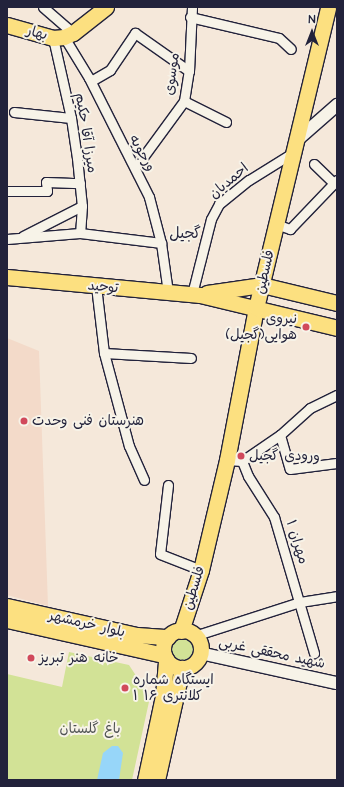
<!DOCTYPE html>
<meta charset="utf-8">
<style>
body{margin:0}
#map{position:relative;width:344px;height:787px;overflow:hidden;background:#f5e8da;font-family:"Architects Daughter","Playpen Sans Arabic",sans-serif}
div>[style]{position:absolute}
.built>*{inset:0;background:#f3dac9}
.green>*{inset:0;background:#d2e296}
.round{border-radius:50%}
.water>*{inset:0;background:#97d6f9}
.roads{filter:drop-shadow(1px 0 #22223b) drop-shadow(-1px 0 #22223b) drop-shadow(0 1px #22223b) drop-shadow(0 -1px #22223b)}
.minor>*{height:9px;margin:-4.5px;padding:0 4.5px;transform-origin:4.5px;border-radius:4.5px;background:#f7f3e8}
.tertiary>*{height:12px;margin:-6px;padding:0 6px;transform-origin:6px;border-radius:6px;background:#f7f3e8}
.primary>*{height:15px;margin:-7.5px;padding:0 7.5px;transform-origin:7.5px;border-radius:7.5px;background:#fce080}
.primary>.ring{margin:-7.5px;padding:0;box-sizing:content-box;background:none;border:15px solid #fce080;border-radius:50%}
.dots>*{width:11px;height:11px;translate:-50% -50%;box-sizing:border-box;border:2px solid #f7f3e8;border-radius:50%}
span{translate:-50% -50%;white-space:nowrap;text-align:center;line-height:1.15;-webkit-text-stroke:4px #f7f3e8;paint-order:stroke}
.street-label{font-size:14px;color:#22223b}
.poi-label{font-size:14px;color:#22223b}
.right{translate:-100% -50%;text-align:right}
.left{translate:0 -50%;text-align:left}
.park-label{font-size:14px;color:#4e5252}
.neighbourhood-label{font-size:15px;color:#22223b}
.frame{position:absolute;inset:0;border:8px solid #22223b;pointer-events:none}
.north{position:absolute;left:292px;top:12px;width:40px;height:40px;-webkit-text-stroke:3px #f7f3e8;paint-order:stroke;rotate:0deg;font-size:11px;font-weight:700;line-height:16px;text-align:center;color:#22223b}
.north::after{content:'';display:block;margin:auto;width:14px;height:18px;background:#22223b;clip-path:polygon(50% 0,100% 100%,50% 72%,0 100%)}
</style>
<div id="map">
<div class="built">
<div style="clip-path:polygon(7px 338px,39px 351px,48px 606px,7px 595px)"></div>
</div>
<div class="green">
<div class="round" style="left:171px;top:638px;width:22px;height:22px"></div>
<div style="clip-path:polygon(69px 652px,129px 665px,150px 697px,132px 780px,7px 780px,7px 674px,62px 687px)"></div>
</div>
<div class="water">
<div style="clip-path:polygon(112px 746px,118px 746px,123px 753px,119px 780px,97px 780px,103px 753px)"></div>
</div>
<div class="roads">
<div class="minor">
<div style="left:43px;top:7px;width:40px;rotate:41deg"></div>
<div style="left:190px;top:17px;width:91px;rotate:13.3deg"></div>
<div style="left:279px;top:38px;width:16px;rotate:43deg"></div>
<div style="left:64px;top:37px;width:48px;rotate:58.6deg"></div>
<div style="left:89px;top:78px;width:133px;rotate:63.2deg"></div>
<div style="left:149px;top:197px;width:48px;rotate:75.4deg"></div>
<div style="left:161px;top:243px;width:49px;rotate:81.9deg"></div>
<div style="left:53px;top:38px;width:82px;rotate:77.3deg"></div>
<div style="left:71px;top:118px;width:40px;rotate:81.5deg"></div>
<div style="left:77px;top:158px;width:48px;rotate:84.1deg"></div>
<div style="left:82px;top:206px;width:27px;rotate:94deg"></div>
<div style="left:91px;top:81px;width:22px;rotate:-30deg"></div>
<div style="left:110px;top:70px;width:45px;rotate:-56deg"></div>
<div style="left:135px;top:33px;width:66px;rotate:35.1deg"></div>
<div style="left:184px;top:101px;width:47px;rotate:26.6deg"></div>
<div style="left:14px;top:112px;width:57px;rotate:6deg"></div>
<div style="left:314px;top:164px;width:28px;rotate:44deg"></div>
<div style="left:135px;top:168px;width:83px;rotate:-53.8deg"></div>
<div style="left:184px;top:101px;width:30px;rotate:-81deg"></div>
<div style="left:189px;top:71px;width:64px;rotate:-87.3deg"></div>
<div style="left:7px;top:191px;width:40px"></div>
<div style="left:47px;top:191px;width:9px;rotate:-96deg"></div>
<div style="left:46px;top:182px;width:34px;rotate:2deg"></div>
<div style="left:276px;top:224px;width:15px;rotate:20deg"></div>
<div style="left:290px;top:229px;width:68px;rotate:-46.2deg"></div>
<div style="left:23px;top:236px;width:66px;rotate:-27deg"></div>
<div style="left:7px;top:239px;width:73px;rotate:-4.7deg"></div>
<div style="left:80px;top:233px;width:82px;rotate:7deg"></div>
<div style="left:96px;top:286px;width:67px;rotate:83.2deg"></div>
<div style="left:104px;top:353px;width:96px;rotate:75deg"></div>
<div style="left:129px;top:446px;width:37px;rotate:66deg"></div>
<div style="left:192px;top:294px;width:77px;rotate:-75.8deg"></div>
<div style="left:211px;top:219px;width:17px;rotate:-62deg"></div>
<div style="left:219px;top:204px;width:38px;rotate:-39deg"></div>
<div style="left:249px;top:180px;width:53px;rotate:-31.9deg"></div>
<div style="left:104px;top:353px;width:87px;rotate:3.3deg"></div>
<div style="left:280px;top:435px;width:35px;rotate:74deg"></div>
<div style="left:290px;top:469px;width:47px;rotate:-7.3deg"></div>
<div style="left:227px;top:460px;width:15px;rotate:4deg"></div>
<div style="left:242px;top:461px;width:16px;rotate:68deg"></div>
<div style="left:248px;top:476px;width:49px;rotate:57.6deg"></div>
<div style="left:274px;top:517px;width:142px;rotate:73.6deg"></div>
<div style="left:242px;top:461px;width:46px;rotate:-34.4deg"></div>
<div style="left:280px;top:435px;width:40px;rotate:-42deg"></div>
<div style="left:310px;top:408px;width:30px;rotate:-26deg"></div>
<div style="left:168px;top:485px;width:69px;rotate:96.6deg"></div>
<div style="left:160px;top:554px;width:44px;rotate:21.3deg"></div>
<div style="left:194px;top:636px;width:111px;rotate:-17.8deg"></div>
<div style="left:300px;top:602px;width:37px;rotate:-9deg"></div>
</div>
<div class="tertiary">
<div style="left:296px;top:141px;width:55px;rotate:-41.3deg"></div>
<div style="left:200px;top:653px;width:140px;rotate:12.4deg"></div>
</div>
<div class="primary">
<div style="left:7px;top:25px;width:48px;rotate:15.8deg"></div>
<div style="left:53px;top:38px;width:11px;rotate:-5deg"></div>
<div style="left:64px;top:37px;width:10px;rotate:-24deg"></div>
<div style="left:73px;top:33px;width:42px;rotate:-38.2deg"></div>
<div style="left:7px;top:277px;width:194px;rotate:5.3deg"></div>
<div style="left:200px;top:295px;width:141px;rotate:13.5deg"></div>
<div style="left:207px;top:293px;width:56px;rotate:-8.3deg"></div>
<div style="left:262px;top:285px;width:77px;rotate:13.5deg"></div>
<div style="left:7px;top:606px;width:133px;rotate:12.6deg"></div>
<div style="left:137px;top:635px;width:31px;rotate:4deg"></div>
<div style="left:7px;top:620px;width:161px;rotate:12.6deg"></div>
<div class="ring" style="left:163px;top:630px;width:23px;height:23px"></div>
<div style="left:181px;top:631px;width:64px;rotate:-71.8deg"></div>
<div style="left:201px;top:570px;width:113px;rotate:-76.7deg"></div>
<div style="left:227px;top:460px;width:155px;rotate:-79.2deg"></div>
<div style="left:256px;top:308px;width:309px;rotate:-76.5deg"></div>
<div style="left:145px;top:780px;width:86px;rotate:-77.9deg"></div>
<div style="left:163px;top:696px;width:37px;rotate:-85deg"></div>
<div style="left:157px;top:780px;width:115px;rotate:-77.4deg"></div>
</div>
</div>
<div class="dots">
<div style="left:306px;top:327px;background:#d1495b"></div>
<div style="left:24px;top:421px;background:#d1495b"></div>
<div style="left:241px;top:456px;background:#d1495b"></div>
<div style="left:31px;top:658px;background:#d1495b"></div>
<div style="left:125px;top:688px;background:#d1495b"></div>
</div>
<div class="street-label">
<span style="left:37px;top:33px;rotate:15deg">بهار</span>
<span style="left:172px;top:74px;rotate:-82deg">موسوی</span>
<span style="left:86px;top:133px;rotate:81deg">میرزا آقا حکیم</span>
<span style="left:142px;top:153px;rotate:61deg">ورجویه</span>
<span style="left:229px;top:181px;rotate:-40deg">احمدیان</span>
<span style="left:265px;top:272px;rotate:-77deg">فلسطین</span>
<span style="left:103px;top:287px;rotate:5deg">توحید</span>
<span style="left:297px;top:542px;rotate:73deg">مهران ۱</span>
<span style="left:194px;top:588px;rotate:-73deg">فلسطین</span>
<span style="left:87px;top:624px;rotate:13deg">بلوار خرمشهر</span>
<span style="left:272px;top:653px;rotate:12deg">شهید محققی غربی</span>
</div>
<div class="poi-label">
<span class="right" style="left:297px;top:327px">نیروی<br>هوایی(گجیل)</span>
<span class="left" style="left:32px;top:421px">هنرستان فنی وحدت</span>
<span class="left" style="left:249px;top:456px">ورودی گجیل</span>
<span class="left" style="left:39px;top:658px">خانه هنر تبریز</span>
<span class="left" style="left:133px;top:688px">ایستگاه شماره<br>۱ کلانتری ۱۶</span>
</div>
<div class="park-label">
<span style="left:90px;top:729px">باغ گلستان</span>
</div>
<div class="neighbourhood-label">
<span style="left:185px;top:234px">گجیل</span>
</div>
<div class="frame"></div>
<div class="north">N</div>
</div>
